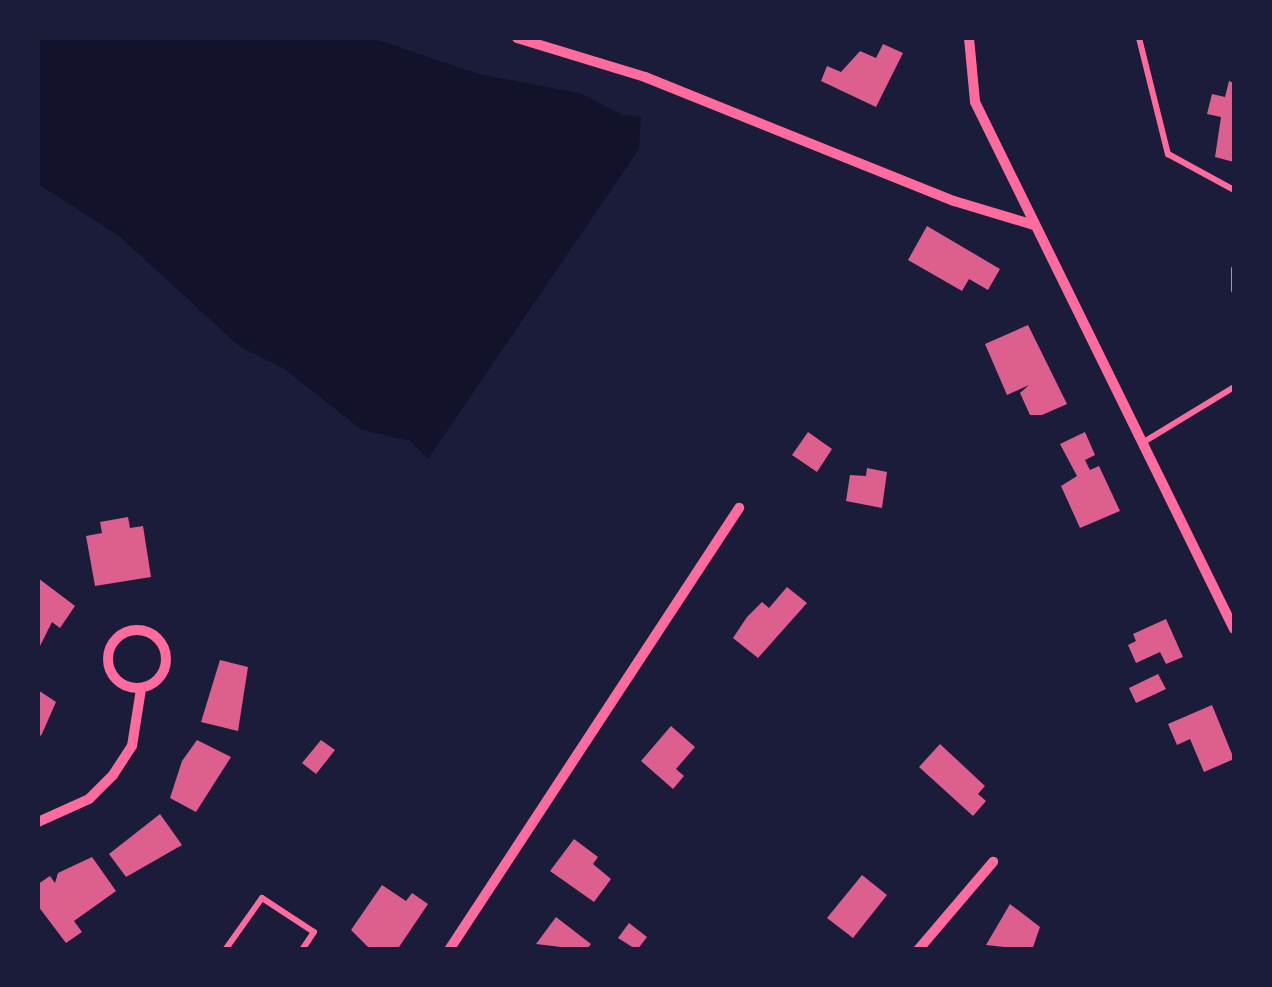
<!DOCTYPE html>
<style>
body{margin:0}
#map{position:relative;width:1272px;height:987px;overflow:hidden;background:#1b1b3a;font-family:Jost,sans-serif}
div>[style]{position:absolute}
.water>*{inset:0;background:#12122b}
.building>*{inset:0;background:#dd5f8e}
.service>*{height:6px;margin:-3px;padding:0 3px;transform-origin:3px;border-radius:3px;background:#ff6b9d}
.minor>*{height:10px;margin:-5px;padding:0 5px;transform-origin:5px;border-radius:5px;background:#ff6b9d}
.minor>.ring{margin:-5px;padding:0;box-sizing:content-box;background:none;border:10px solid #ff6b9d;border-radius:50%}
span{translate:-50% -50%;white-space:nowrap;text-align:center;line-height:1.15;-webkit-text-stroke:9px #1b1b3a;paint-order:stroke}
.frame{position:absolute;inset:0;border:40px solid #1b1b3a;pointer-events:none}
</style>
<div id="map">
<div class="water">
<div style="clip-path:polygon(38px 38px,373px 38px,478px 74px,580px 93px,622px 115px,641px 117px,639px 149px,428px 459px,410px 441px,362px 430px,283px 368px,239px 346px,119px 236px,38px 184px)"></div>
</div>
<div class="building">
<div style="clip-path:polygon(883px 44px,903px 53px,876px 107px,821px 81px,827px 66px,841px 72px,860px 51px,876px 58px)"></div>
<div style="clip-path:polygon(1229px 81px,1234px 83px,1234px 162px,1215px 157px,1221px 117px,1207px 114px,1212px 94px,1225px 97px)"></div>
<div style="clip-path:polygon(927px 226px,1000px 269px,988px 290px,969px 279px,962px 291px,908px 260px)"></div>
<div style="clip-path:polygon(1028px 325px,1067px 404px,1042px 415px,1030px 415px,1020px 393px,1029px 385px,1007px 395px,985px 344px)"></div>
<div style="clip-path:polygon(808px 432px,832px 449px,817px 472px,792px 455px)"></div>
<div style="clip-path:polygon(1085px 432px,1095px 455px,1085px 460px,1090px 470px,1099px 466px,1120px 511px,1080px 528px,1061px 486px,1077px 476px,1060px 444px)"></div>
<div style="clip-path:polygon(867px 468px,887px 472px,882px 508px,846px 501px,850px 475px,866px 476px)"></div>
<div style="clip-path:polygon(128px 517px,130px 528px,143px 526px,151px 577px,95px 586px,86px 536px,102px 533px,100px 522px)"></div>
<div style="clip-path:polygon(38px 578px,75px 606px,60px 628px,52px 622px,38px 650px)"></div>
<div style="clip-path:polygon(787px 587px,807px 603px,758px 658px,733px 638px,747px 617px,762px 602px,769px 608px)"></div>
<div style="clip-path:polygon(1166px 619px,1183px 657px,1166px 664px,1160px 652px,1136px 663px,1128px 645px,1136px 641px,1133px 634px)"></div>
<div style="clip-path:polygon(220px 660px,248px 667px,238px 731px,201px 722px)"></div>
<div style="clip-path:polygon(1158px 674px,1166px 689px,1136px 703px,1129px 688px)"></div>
<div style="clip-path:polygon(38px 690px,56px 702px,41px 736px,38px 733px)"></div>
<div style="clip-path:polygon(1212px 705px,1234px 759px,1204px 772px,1190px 739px,1177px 745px,1168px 724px)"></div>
<div style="clip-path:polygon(671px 726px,695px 747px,676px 769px,684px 776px,673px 789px,641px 761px)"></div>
<div style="clip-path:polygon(197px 740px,231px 757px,196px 812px,170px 798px,182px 761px)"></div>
<div style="clip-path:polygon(321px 740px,335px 750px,316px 774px,302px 763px)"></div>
<div style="clip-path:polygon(940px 744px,985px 786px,978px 794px,986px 801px,973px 816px,919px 767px)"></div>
<div style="clip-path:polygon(160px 814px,182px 845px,126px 877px,109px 854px)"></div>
<div style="clip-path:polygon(574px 839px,598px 857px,593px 864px,611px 879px,594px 902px,550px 871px)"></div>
<div style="clip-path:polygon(92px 857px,116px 891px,74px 921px,82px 932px,66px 943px,38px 906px,38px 884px,50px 876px,55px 883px,58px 873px)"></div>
<div style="clip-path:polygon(862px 875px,887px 895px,853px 938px,827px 918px)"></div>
<div style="clip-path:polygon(382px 885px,406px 901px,412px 893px,428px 904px,397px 950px,371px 950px,351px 930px)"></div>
<div style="clip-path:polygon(1010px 904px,1040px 927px,1032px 950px,986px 945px)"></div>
<div style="clip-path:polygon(556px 917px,591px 944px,586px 950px,536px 944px)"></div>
<div style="clip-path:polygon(629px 923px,647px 937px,637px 950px,618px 938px)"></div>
</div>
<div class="service">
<div style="left:1139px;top:38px;width:120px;rotate:76deg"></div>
<div style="left:1168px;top:154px;width:75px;rotate:28.6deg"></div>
<div style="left:1234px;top:269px;width:21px;rotate:90deg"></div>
<div style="left:1147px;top:440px;width:102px;rotate:-31.3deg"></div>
<div style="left:225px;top:950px;width:64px;rotate:-54.6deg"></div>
<div style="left:262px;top:898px;width:62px;rotate:33.2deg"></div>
<div style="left:314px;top:932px;width:22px;rotate:124deg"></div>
</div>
<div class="minor">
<div style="left:517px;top:38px;width:134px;rotate:16.9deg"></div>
<div style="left:645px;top:77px;width:333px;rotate:21.9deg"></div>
<div style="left:954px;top:201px;width:84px;rotate:16.7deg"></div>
<div style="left:969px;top:38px;width:64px;rotate:84.6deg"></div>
<div style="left:975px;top:102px;width:587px;rotate:63.83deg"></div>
<div class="ring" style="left:108px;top:630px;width:48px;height:48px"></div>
<div style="left:38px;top:822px;width:56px;rotate:-24.3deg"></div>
<div style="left:89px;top:799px;width:34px;rotate:-45deg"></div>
<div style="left:113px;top:775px;width:35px;rotate:-57deg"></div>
<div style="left:132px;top:746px;width:58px;rotate:-81deg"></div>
<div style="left:449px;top:950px;width:529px;rotate:-56.73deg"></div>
<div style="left:918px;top:950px;width:116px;rotate:-49.6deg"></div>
</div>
<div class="frame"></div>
</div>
